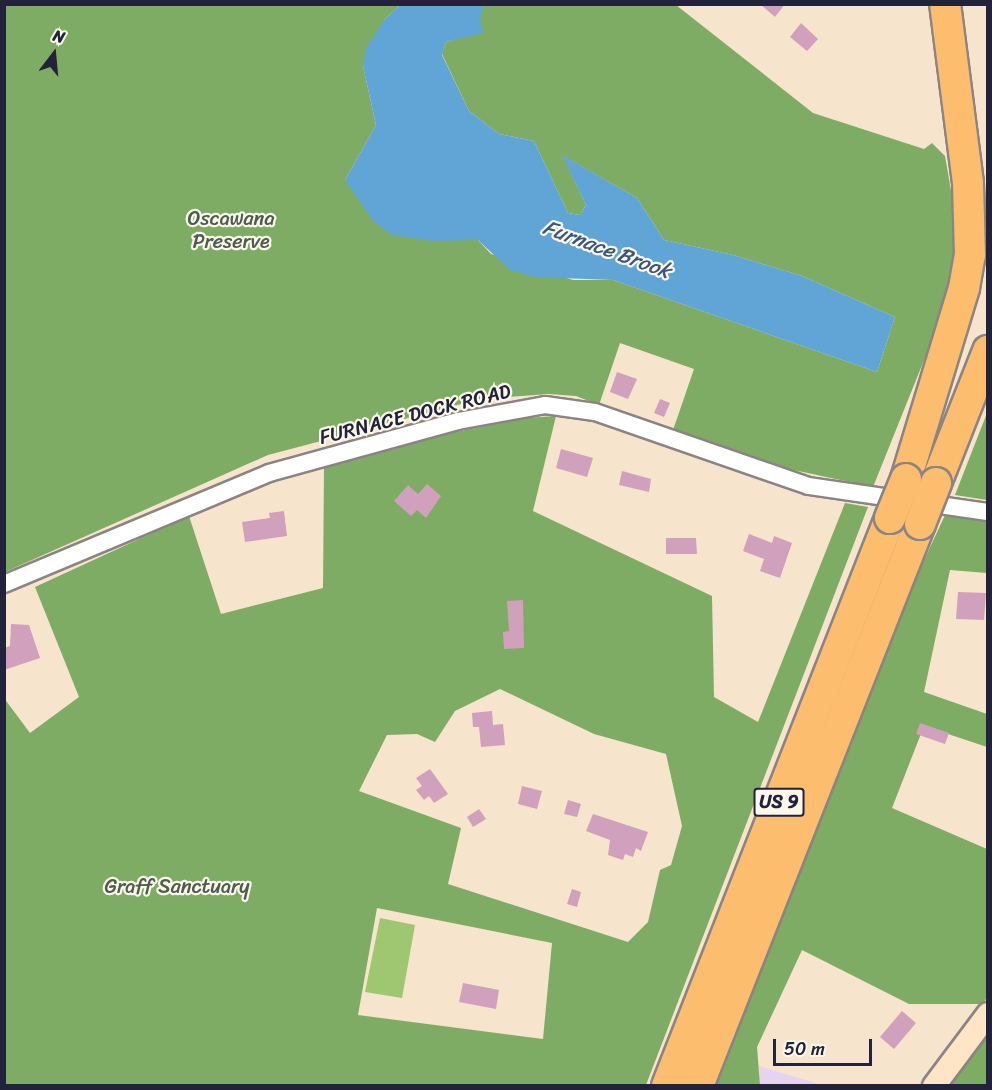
<!DOCTYPE html>
<style>
body{margin:0}
#map{position:relative;width:992px;height:1090px;overflow:hidden;background:#f6e4cc;font-family:Sriracha,sans-serif}
div>[style]{position:absolute}
.built>*{inset:0;background:#e7d2ef}
.green>*{inset:0;background:#9fc772}
.forest>*{inset:0;background:#7fac64}
.water>*{inset:0;background:#60a5d6}
.building>*{inset:0;background:#d1a0bd}
.roads{filter:drop-shadow(2px 0 #8c8384) drop-shadow(-2px 0 #8c8384) drop-shadow(0 2px #8c8384) drop-shadow(0 -2px #8c8384)}
.street>*{height:16px;margin:-8px;padding:0 8px;transform-origin:8px;border-radius:8px;background:#fff}
.secondary>*{height:22px;margin:-11px;padding:0 11px;transform-origin:11px;border-radius:11px;background:#fee5c5}
.highway>*{height:30px;margin:-15px;padding:0 15px;transform-origin:15px;border-radius:15px;background:#fcbd6f}
.bridges{filter:drop-shadow(2px 0 #8c8384) drop-shadow(-2px 0 #8c8384) drop-shadow(0 2px #8c8384) drop-shadow(0 -2px #8c8384)}
.highway-bridge>*{height:30px;margin:-15px;padding:0 15px;transform-origin:15px;border-radius:15px;background:#fcbd6f}
span{translate:-50% -50%;white-space:nowrap;text-align:center;line-height:1.15;-webkit-text-stroke:4.5px #fbf7ec;paint-order:stroke}
.shield-label span{padding:2px 4px;background:#fbf7ec;border:2px solid;border-radius:4px;-webkit-text-stroke-width:0}
.shield-label{font-size:18px;color:#22223b;font-weight:700}
.park-label{font-size:20px;color:#4e5c4e}
.street-label{font-size:20px;color:#22223b}
.water-label{font-size:21px;color:#3b5679;font-style:italic}
.frame{position:absolute;inset:0;border:6px solid #22223b;pointer-events:none}
.north{position:absolute;left:24px;top:24px;width:60px;height:60px;-webkit-text-stroke:4px #fbf7ec;paint-order:stroke;rotate:16deg;font-size:16px;font-weight:700;line-height:24px;text-align:center;color:#22223b}
.north::after{content:'';display:block;margin:auto;width:21px;height:27px;background:#22223b;clip-path:polygon(50% 0,100% 100%,50% 72%,0 100%)}
.scale{position:absolute;left:773px;top:1039px;width:99px;height:27px;box-sizing:border-box;border:3px solid #22223b;border-top:0;padding-left:8px;font-size:18px;line-height:21px;white-space:nowrap;color:#22223b;-webkit-text-stroke:4px #fbf7ec;paint-order:stroke}
</style>
<div id="map">
<div class="built">
<div style="clip-path:polygon(759px 1066px,822px 1085px,760px 1085px)"></div>
</div>
<div class="green">
<div style="clip-path:polygon(380px 918px,415px 925px,402px 998px,365px 992px)"></div>
</div>
<div class="forest">
<div style="clip-path:polygon(5px 5px,400px 5px,385px 19px,363px 66px,376px 125px,345px 180px,466px 240px,478px 240px,491px 254px,573px 280px,613px 280px,877px 372px,895px 317px,802px 276px,733px 255px,664px 240px,637px 198px,563px 156px,586px 205px,580px 215px,568px 213px,534px 141px,499px 134px,469px 111px,442px 54px,446px 42px,471px 35px,484px 5px,676px 5px,813px 113px,924px 149px,932px 143px,945px 156px,957px 225px,957px 266px,949px 298px,873px 487px,789px 469px,672px 433px,694px 369px,620px 343px,599px 405px,576px 396px,549px 394px,480px 399px,268px 455px,5px 572px)"></div>
<div style="clip-path:polygon(987px 413px,987px 500px,955px 495px)"></div>
<div style="clip-path:polygon(evenodd,556px 416px,533px 511px,712px 596px,714px 697px,758px 722px,845px 503px,868px 507px,646px 1085px,5px 1085px,4px 698px,30px 733px,79px 697px,35px 587px,189px 516px,221px 614px,323px 588px,324px 467px,431px 437px,525px 418px,556px 416px,500px 689px,594px 734px,666px 754px,682px 826px,671px 865px,660px 870px,648px 922px,628px 942px,448px 884px,461px 828px,359px 791px,387px 735px,417px 734px,435px 742px,455px 711px,500px 689px,556px 416px,377px 908px,552px 943px,543px 1039px,358px 1015px,377px 908px)"></div>
<div style="clip-path:polygon(945px 515px,987px 520px,987px 573px,950px 570px,924px 692px,987px 714px,987px 747px,924px 726px,892px 808px,987px 849px,987px 998px,982px 1004px,909px 1004px,802px 950px,757px 1047px,760px 1085px,716px 1086px,907px 597px)"></div>
<div style="clip-path:polygon(987px 1029px,987px 1085px,946px 1086px)"></div>
</div>
<div class="water">
<div style="clip-path:polygon(400px 5px,484px 5px,480px 19px,483px 33px,446px 42px,442px 55px,469px 111px,499px 134px,534px 141px,568px 213px,580px 215px,586px 205px,562px 155px,637px 198px,664px 240px,733px 255px,802px 276px,895px 317px,877px 372px,613px 280px,535px 277px,510px 270px,478px 240px,433px 241px,392px 235px,373px 221px,345px 180px,376px 125px,363px 66px,366px 48px,385px 19px)"></div>
</div>
<div class="building">
<div style="clip-path:polygon(760px 4px,785px 4px,775px 17px)"></div>
<div style="clip-path:polygon(801px 23px,818px 39px,807px 51px,790px 37px)"></div>
<div style="clip-path:polygon(617px 372px,637px 379px,628px 399px,610px 392px)"></div>
<div style="clip-path:polygon(660px 399px,670px 403px,664px 417px,654px 413px)"></div>
<div style="clip-path:polygon(561px 449px,593px 458px,587px 477px,556px 468px)"></div>
<div style="clip-path:polygon(622px 471px,651px 479px,649px 492px,619px 485px)"></div>
<div style="clip-path:polygon(427px 484px,441px 496px,426px 518px,417px 510px,411px 516px,394px 501px,408px 485px,418px 494px)"></div>
<div style="clip-path:polygon(284px 511px,287px 536px,245px 542px,242px 522px,270px 518px,269px 513px)"></div>
<div style="clip-path:polygon(749px 534px,772px 543px,774px 536px,792px 543px,780px 578px,760px 571px,764px 559px,743px 551px)"></div>
<div style="clip-path:polygon(666px 538px,696px 538px,697px 554px,666px 554px)"></div>
<div style="clip-path:polygon(958px 592px,986px 593px,984px 620px,956px 619px)"></div>
<div style="clip-path:polygon(523px 600px,524px 648px,504px 649px,503px 632px,509px 631px,507px 601px)"></div>
<div style="clip-path:polygon(11px 624px,29px 625px,40px 658px,4px 670px,4px 648px,10px 646px)"></div>
<div style="clip-path:polygon(492px 711px,493px 725px,503px 724px,505px 745px,481px 747px,479px 727px,473px 727px,472px 713px)"></div>
<div style="clip-path:polygon(920px 723px,949px 733px,945px 744px,916px 734px)"></div>
<div style="clip-path:polygon(430px 769px,448px 794px,434px 803px,429px 796px,424px 800px,416px 790px,422px 786px,416px 778px)"></div>
<div style="clip-path:polygon(522px 786px,542px 791px,537px 809px,518px 804px)"></div>
<div style="clip-path:polygon(568px 800px,581px 804px,577px 817px,564px 814px)"></div>
<div style="clip-path:polygon(479px 809px,486px 819px,473px 827px,467px 817px)"></div>
<div style="clip-path:polygon(593px 814px,648px 832px,641px 851px,636px 848px,633px 857px,625px 854px,623px 860px,608px 855px,610px 840px,586px 831px)"></div>
<div style="clip-path:polygon(572px 889px,581px 892px,577px 907px,567px 904px)"></div>
<div style="clip-path:polygon(463px 983px,499px 990px,496px 1009px,459px 1002px)"></div>
<div style="clip-path:polygon(902px 1011px,916px 1023px,894px 1049px,880px 1037px)"></div>
</div>
<div class="roads">
<div class="street">
<div style="left:4px;top:584px;width:287px;rotate:-22.7deg"></div>
<div style="left:269px;top:473px;width:196px;rotate:-15.4deg"></div>
<div style="left:458px;top:421px;width:88px;rotate:-10.4deg"></div>
<div style="left:545px;top:405px;width:50px;rotate:8deg"></div>
<div style="left:595px;top:412px;width:226px;rotate:19.1deg"></div>
<div style="left:809px;top:486px;width:181px;rotate:8.3deg"></div>
</div>
<div class="secondary">
<div style="left:934px;top:1086px;width:90px;rotate:-53.1deg"></div>
</div>
<div class="highway">
<div style="left:906px;top:479px;width:200px;rotate:-73.1deg"></div>
<div style="left:964px;top:288px;width:34px;rotate:-80deg"></div>
<div style="left:970px;top:255px;width:72px;rotate:-91.6deg"></div>
<div style="left:968px;top:183px;width:180px;rotate:-97.3deg"></div>
<div style="left:936px;top:483px;width:142px;rotate:-68.5deg"></div>
<div style="left:667px;top:1086px;width:610px;rotate:-68.56deg"></div>
<div style="left:698px;top:1086px;width:604px;rotate:-68.45deg"></div>
</div>
</div>
<div class="bridges">
<div class="highway-bridge">
<div style="left:890px;top:518px;width:42px;rotate:-67.7deg"></div>
<div style="left:920px;top:524px;width:44px;rotate:-68.7deg"></div>
</div>
</div>
<div class="shield-label">
<span style="left:779px;top:802px">US 9</span>
</div>
<div class="park-label">
<span style="left:231px;top:230px">Oscawana<br>Preserve</span>
<span style="left:177px;top:886px">Graff Sanctuary</span>
</div>
<div class="street-label">
<span style="left:415px;top:414px;rotate:-14deg">FURNACE DOCK ROAD</span>
</div>
<div class="water-label">
<span style="left:607px;top:249px;rotate:20deg">Furnace Brook</span>
</div>
<div class="frame"></div>
<div class="north">N</div>
<div class="scale">50 m</div>
</div>
